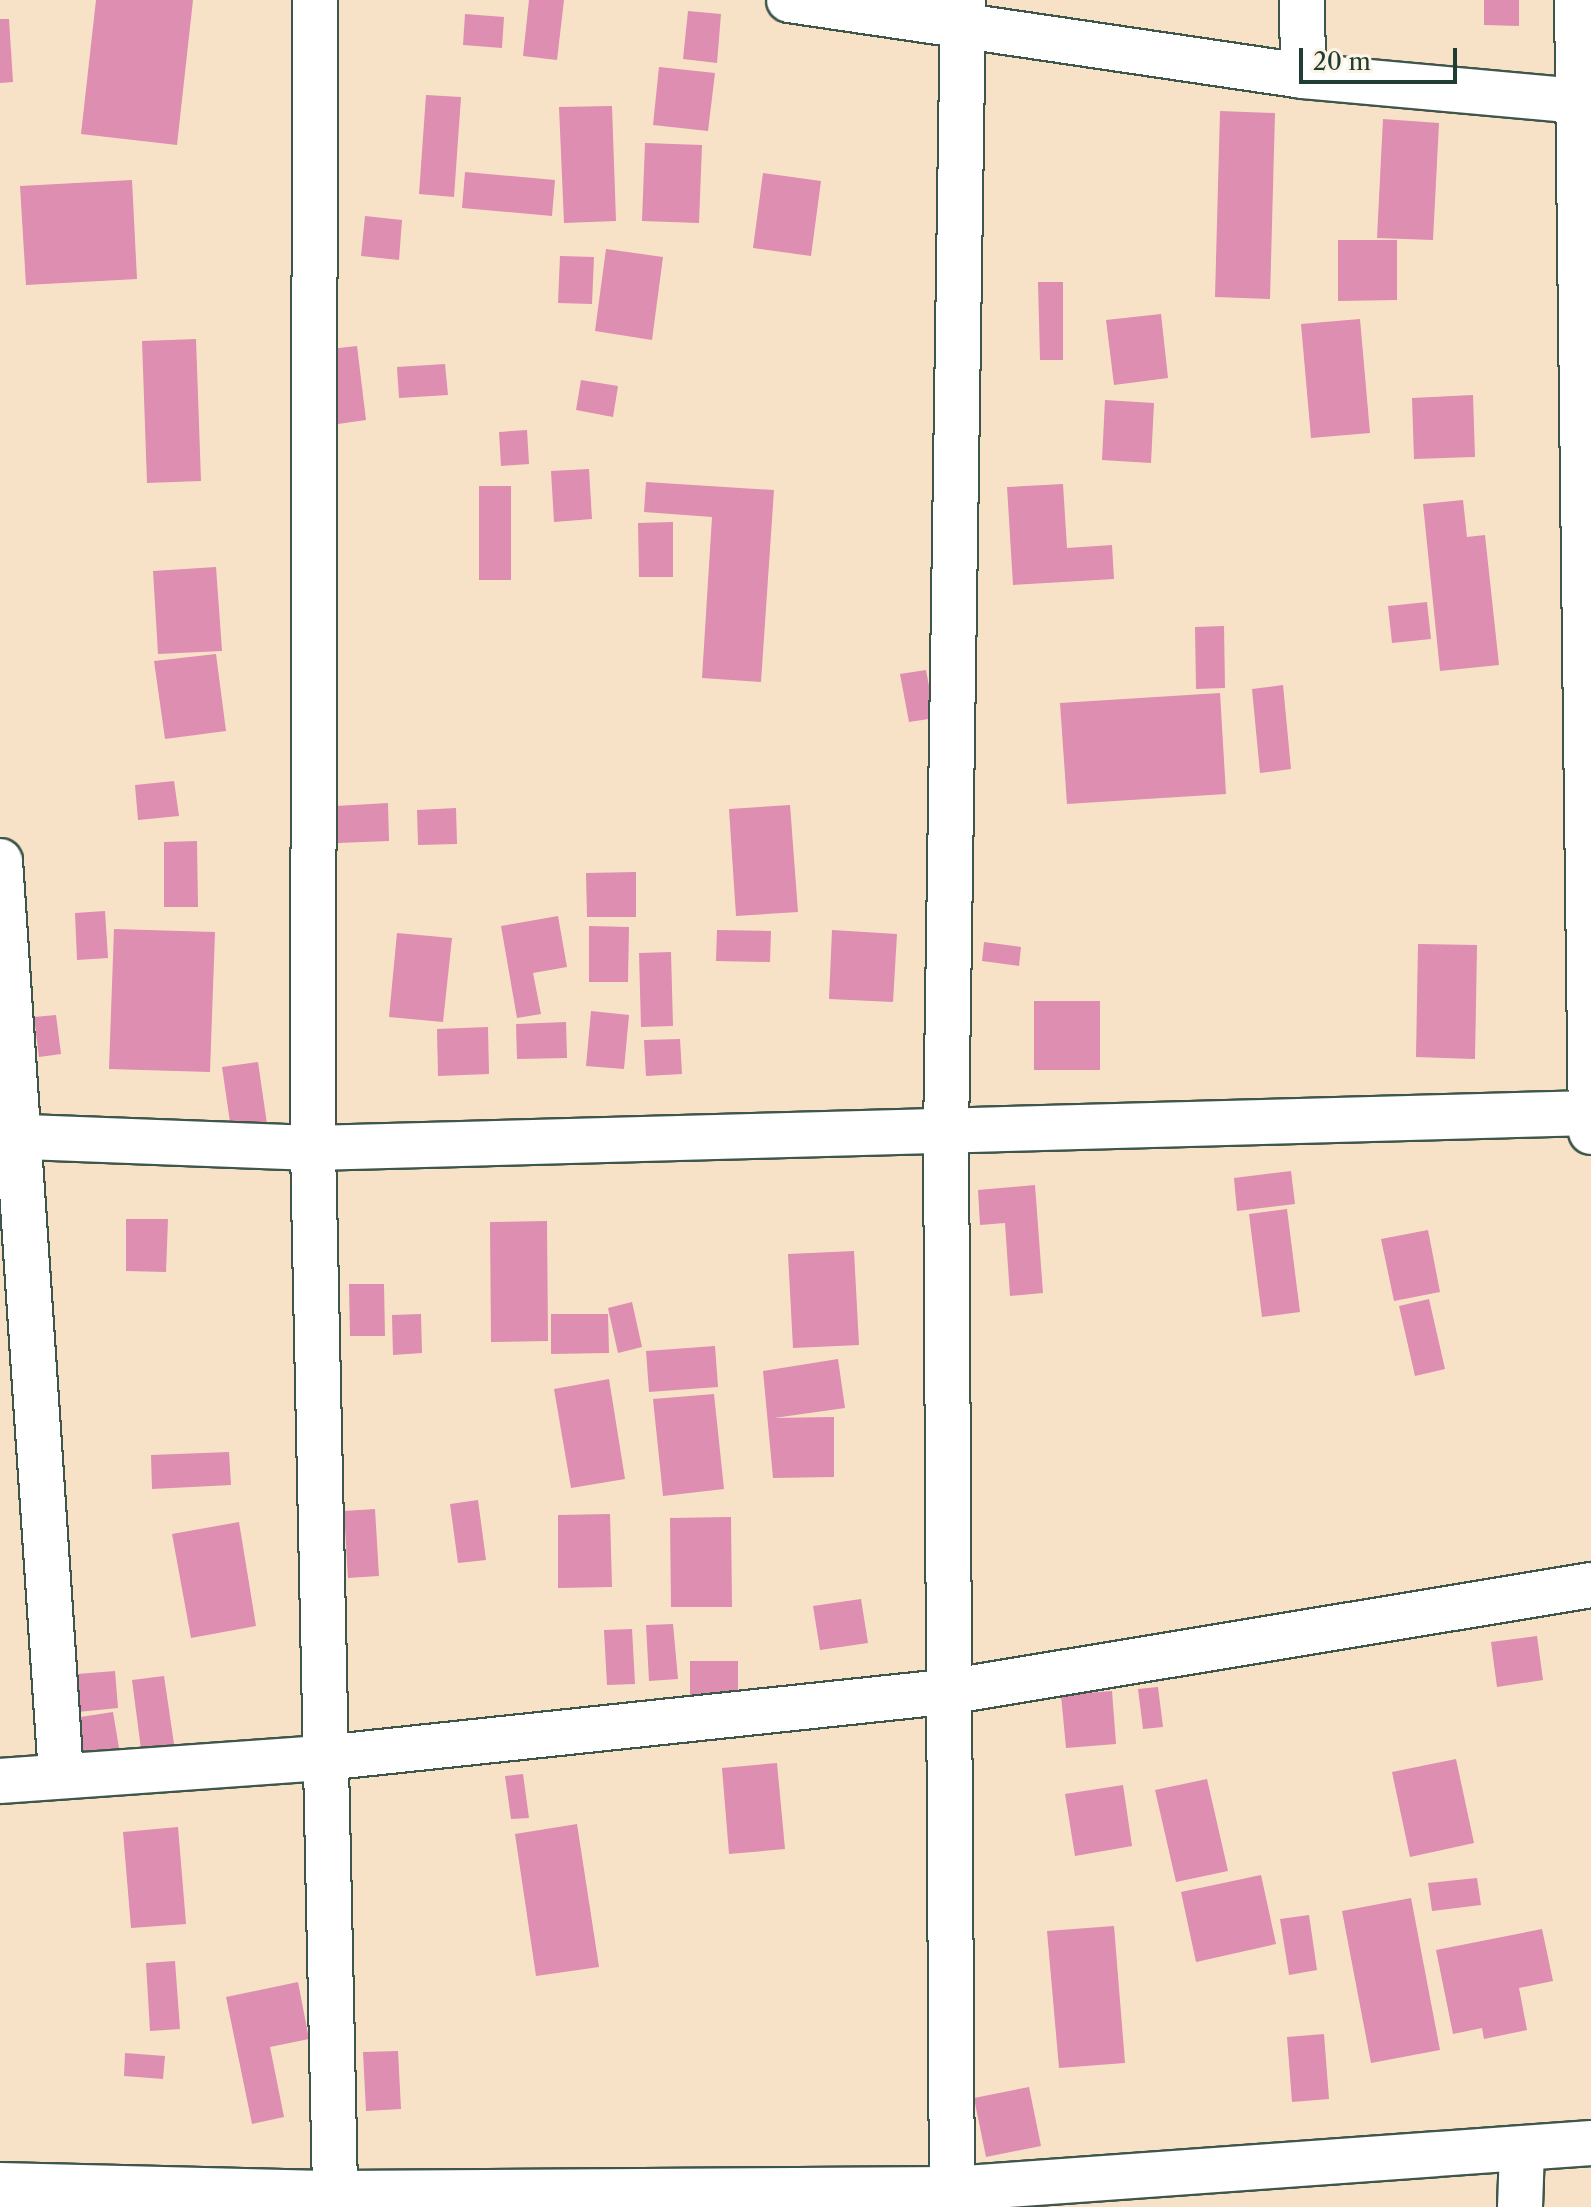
<!DOCTYPE html>
<style>
body{margin:0}
#map{position:relative;width:1591px;height:2207px;overflow:hidden;background:#f7e2c8;font-family:"Libre Caslon Text",serif}
div>[style]{position:absolute}
.building>*{inset:0;background:#dd8eb1}
.roads{filter:drop-shadow(2px 0 #3f564a) drop-shadow(-2px 0 #3f564a) drop-shadow(0 2px #3f564a) drop-shadow(0 -2px #3f564a)}
.minor>*{height:44px;margin:-22px;padding:0 22px;transform-origin:22px;border-radius:22px;background:#fff}
span{translate:-50% -50%;white-space:nowrap;text-align:center;line-height:1.15;-webkit-text-stroke:8px #fcf5e5;paint-order:stroke}
.scale{position:absolute;left:1299px;top:48px;width:158px;height:36px;box-sizing:border-box;border:4px solid #1f3d34;border-top:0;padding-left:10px;font-size:24px;line-height:28px;white-space:nowrap;color:#1f3d34;-webkit-text-stroke:6px #fcf5e5;paint-order:stroke}
</style>
<div id="map">
<div class="building">
<div style="clip-path:polygon(96px 0,193px 0,177px 145px,81px 134px)"></div>
<div style="clip-path:polygon(529px 0,564px 0,557px 60px,523px 56px)"></div>
<div style="clip-path:polygon(1484px 0,1519px 0,1519px 26px,1484px 25px)"></div>
<div style="clip-path:polygon(688px 11px,721px 14px,717px 63px,683px 59px)"></div>
<div style="clip-path:polygon(465px 14px,504px 17px,502px 48px,463px 45px)"></div>
<div style="clip-path:polygon(0 19px,9px 19px,13px 82px,0 83px)"></div>
<div style="clip-path:polygon(659px 67px,715px 73px,708px 131px,653px 125px)"></div>
<div style="clip-path:polygon(426px 95px,461px 97px,454px 197px,419px 194px)"></div>
<div style="clip-path:polygon(612px 106px,616px 221px,564px 223px,559px 107px)"></div>
<div style="clip-path:polygon(1220px 111px,1275px 113px,1270px 299px,1215px 297px)"></div>
<div style="clip-path:polygon(1383px 119px,1439px 123px,1433px 240px,1377px 238px)"></div>
<div style="clip-path:polygon(645px 143px,702px 145px,699px 223px,642px 221px)"></div>
<div style="clip-path:polygon(465px 172px,555px 180px,552px 216px,462px 208px)"></div>
<div style="clip-path:polygon(763px 173px,821px 181px,811px 256px,753px 248px)"></div>
<div style="clip-path:polygon(132px 180px,137px 279px,26px 285px,20px 186px)"></div>
<div style="clip-path:polygon(365px 216px,402px 220px,399px 260px,361px 256px)"></div>
<div style="clip-path:polygon(1338px 240px,1397px 240px,1397px 300px,1338px 301px)"></div>
<div style="clip-path:polygon(606px 249px,663px 257px,652px 340px,595px 331px)"></div>
<div style="clip-path:polygon(560px 256px,594px 257px,592px 304px,558px 303px)"></div>
<div style="clip-path:polygon(1038px 282px,1063px 282px,1063px 360px,1040px 360px)"></div>
<div style="clip-path:polygon(1161px 314px,1168px 378px,1114px 385px,1106px 320px)"></div>
<div style="clip-path:polygon(1360px 319px,1370px 433px,1311px 438px,1301px 324px)"></div>
<div style="clip-path:polygon(196px 339px,201px 481px,147px 483px,142px 341px)"></div>
<div style="clip-path:polygon(357px 346px,366px 420px,331px 425px,321px 350px)"></div>
<div style="clip-path:polygon(445px 364px,448px 395px,399px 398px,397px 367px)"></div>
<div style="clip-path:polygon(581px 380px,618px 386px,613px 417px,576px 410px)"></div>
<div style="clip-path:polygon(1473px 395px,1475px 457px,1414px 459px,1412px 398px)"></div>
<div style="clip-path:polygon(1105px 400px,1154px 403px,1151px 463px,1102px 460px)"></div>
<div style="clip-path:polygon(527px 430px,529px 464px,501px 466px,499px 432px)"></div>
<div style="clip-path:polygon(589px 469px,592px 519px,554px 522px,551px 471px)"></div>
<div style="clip-path:polygon(646px 482px,774px 490px,761px 682px,702px 678px,712px 517px,644px 512px)"></div>
<div style="clip-path:polygon(1063px 484px,1067px 548px,1112px 545px,1114px 579px,1013px 585px,1007px 487px)"></div>
<div style="clip-path:polygon(479px 486px,511px 486px,511px 580px,479px 580px)"></div>
<div style="clip-path:polygon(1463px 500px,1467px 537px,1485px 535px,1499px 665px,1440px 671px,1423px 504px)"></div>
<div style="clip-path:polygon(673px 522px,673px 577px,639px 577px,638px 523px)"></div>
<div style="clip-path:polygon(216px 567px,222px 651px,158px 654px,153px 571px)"></div>
<div style="clip-path:polygon(1427px 602px,1431px 639px,1392px 643px,1388px 606px)"></div>
<div style="clip-path:polygon(1224px 626px,1225px 688px,1196px 689px,1195px 627px)"></div>
<div style="clip-path:polygon(216px 654px,226px 731px,165px 739px,154px 661px)"></div>
<div style="clip-path:polygon(926px 670px,935px 718px,909px 722px,900px 674px)"></div>
<div style="clip-path:polygon(1283px 685px,1291px 769px,1260px 773px,1252px 689px)"></div>
<div style="clip-path:polygon(1220px 693px,1226px 794px,1067px 804px,1060px 703px)"></div>
<div style="clip-path:polygon(174px 781px,179px 816px,138px 820px,135px 785px)"></div>
<div style="clip-path:polygon(388px 803px,389px 841px,338px 843px,336px 806px)"></div>
<div style="clip-path:polygon(790px 805px,798px 912px,736px 916px,729px 809px)"></div>
<div style="clip-path:polygon(456px 808px,457px 844px,418px 845px,417px 810px)"></div>
<div style="clip-path:polygon(197px 841px,198px 907px,164px 907px,164px 842px)"></div>
<div style="clip-path:polygon(636px 872px,636px 917px,587px 917px,586px 873px)"></div>
<div style="clip-path:polygon(105px 911px,108px 958px,77px 960px,75px 913px)"></div>
<div style="clip-path:polygon(558px 916px,567px 967px,533px 973px,541px 1014px,517px 1018px,501px 926px)"></div>
<div style="clip-path:polygon(589px 926px,629px 927px,628px 982px,589px 982px)"></div>
<div style="clip-path:polygon(114px 929px,215px 932px,210px 1072px,109px 1069px)"></div>
<div style="clip-path:polygon(717px 930px,771px 931px,770px 962px,716px 961px)"></div>
<div style="clip-path:polygon(832px 930px,897px 934px,893px 1002px,829px 999px)"></div>
<div style="clip-path:polygon(397px 933px,452px 938px,443px 1022px,389px 1017px)"></div>
<div style="clip-path:polygon(984px 942px,1021px 947px,1019px 966px,982px 961px)"></div>
<div style="clip-path:polygon(1418px 944px,1477px 945px,1475px 1059px,1416px 1057px)"></div>
<div style="clip-path:polygon(671px 952px,673px 1026px,641px 1027px,639px 953px)"></div>
<div style="clip-path:polygon(1034px 1001px,1100px 1001px,1100px 1070px,1034px 1070px)"></div>
<div style="clip-path:polygon(591px 1011px,629px 1015px,624px 1069px,586px 1066px)"></div>
<div style="clip-path:polygon(56px 1015px,61px 1054px,39px 1057px,34px 1017px)"></div>
<div style="clip-path:polygon(566px 1022px,567px 1058px,517px 1059px,516px 1024px)"></div>
<div style="clip-path:polygon(488px 1027px,489px 1074px,438px 1076px,437px 1029px)"></div>
<div style="clip-path:polygon(680px 1039px,682px 1074px,646px 1076px,644px 1040px)"></div>
<div style="clip-path:polygon(258px 1062px,268px 1131px,232px 1136px,222px 1067px)"></div>
<div style="clip-path:polygon(1291px 1171px,1295px 1204px,1237px 1211px,1234px 1178px)"></div>
<div style="clip-path:polygon(1035px 1185px,1043px 1293px,1010px 1296px,1005px 1223px,980px 1225px,978px 1190px)"></div>
<div style="clip-path:polygon(1287px 1209px,1300px 1312px,1262px 1317px,1249px 1214px)"></div>
<div style="clip-path:polygon(126px 1219px,168px 1219px,166px 1272px,126px 1271px)"></div>
<div style="clip-path:polygon(547px 1221px,548px 1341px,491px 1342px,490px 1222px)"></div>
<div style="clip-path:polygon(1428px 1230px,1440px 1292px,1394px 1301px,1381px 1239px)"></div>
<div style="clip-path:polygon(854px 1251px,859px 1345px,793px 1348px,788px 1254px)"></div>
<div style="clip-path:polygon(349px 1284px,384px 1284px,385px 1336px,350px 1336px)"></div>
<div style="clip-path:polygon(1429px 1299px,1445px 1369px,1415px 1376px,1399px 1306px)"></div>
<div style="clip-path:polygon(632px 1302px,642px 1347px,618px 1353px,608px 1308px)"></div>
<div style="clip-path:polygon(421px 1314px,422px 1353px,393px 1355px,392px 1315px)"></div>
<div style="clip-path:polygon(551px 1314px,608px 1314px,609px 1353px,551px 1354px)"></div>
<div style="clip-path:polygon(715px 1346px,718px 1387px,649px 1392px,646px 1351px)"></div>
<div style="clip-path:polygon(838px 1359px,845px 1408px,774px 1418px,834px 1417px,834px 1477px,773px 1478px,763px 1371px)"></div>
<div style="clip-path:polygon(609px 1379px,625px 1479px,571px 1488px,554px 1389px)"></div>
<div style="clip-path:polygon(714px 1394px,724px 1489px,663px 1496px,653px 1399px)"></div>
<div style="clip-path:polygon(229px 1452px,231px 1485px,152px 1489px,151px 1455px)"></div>
<div style="clip-path:polygon(478px 1500px,486px 1560px,458px 1563px,450px 1504px)"></div>
<div style="clip-path:polygon(375px 1509px,379px 1576px,348px 1578px,344px 1511px)"></div>
<div style="clip-path:polygon(610px 1514px,612px 1587px,558px 1588px,558px 1515px)"></div>
<div style="clip-path:polygon(731px 1517px,732px 1607px,671px 1607px,670px 1518px)"></div>
<div style="clip-path:polygon(239px 1522px,256px 1626px,191px 1638px,172px 1534px)"></div>
<div style="clip-path:polygon(861px 1599px,868px 1643px,820px 1650px,813px 1606px)"></div>
<div style="clip-path:polygon(673px 1624px,678px 1679px,649px 1681px,646px 1625px)"></div>
<div style="clip-path:polygon(632px 1629px,635px 1684px,607px 1685px,604px 1630px)"></div>
<div style="clip-path:polygon(1537px 1636px,1543px 1680px,1497px 1687px,1491px 1642px)"></div>
<div style="clip-path:polygon(690px 1661px,738px 1661px,738px 1696px,690px 1696px)"></div>
<div style="clip-path:polygon(115px 1671px,118px 1708px,68px 1713px,64px 1675px)"></div>
<div style="clip-path:polygon(164px 1676px,174px 1744px,141px 1749px,132px 1680px)"></div>
<div style="clip-path:polygon(1158px 1687px,1163px 1727px,1143px 1729px,1138px 1689px)"></div>
<div style="clip-path:polygon(1112px 1691px,1116px 1744px,1066px 1748px,1061px 1695px)"></div>
<div style="clip-path:polygon(113px 1712px,119px 1748px,73px 1755px,67px 1719px)"></div>
<div style="clip-path:polygon(1456px 1759px,1474px 1843px,1410px 1857px,1392px 1772px)"></div>
<div style="clip-path:polygon(777px 1763px,785px 1849px,729px 1854px,722px 1768px)"></div>
<div style="clip-path:polygon(523px 1774px,529px 1818px,511px 1819px,505px 1776px)"></div>
<div style="clip-path:polygon(1207px 1779px,1228px 1871px,1176px 1882px,1155px 1790px)"></div>
<div style="clip-path:polygon(1123px 1785px,1132px 1846px,1075px 1856px,1065px 1794px)"></div>
<div style="clip-path:polygon(577px 1824px,599px 1967px,536px 1976px,515px 1834px)"></div>
<div style="clip-path:polygon(178px 1827px,186px 1924px,131px 1928px,123px 1832px)"></div>
<div style="clip-path:polygon(1261px 1875px,1276px 1944px,1196px 1962px,1181px 1892px)"></div>
<div style="clip-path:polygon(1477px 1878px,1481px 1905px,1432px 1911px,1428px 1883px)"></div>
<div style="clip-path:polygon(1411px 1898px,1440px 2050px,1371px 2063px,1342px 1911px)"></div>
<div style="clip-path:polygon(1309px 1915px,1317px 1970px,1289px 1975px,1280px 1919px)"></div>
<div style="clip-path:polygon(1114px 1926px,1125px 2063px,1059px 2068px,1047px 1931px)"></div>
<div style="clip-path:polygon(1542px 1929px,1553px 1981px,1519px 1988px,1527px 2030px,1484px 2039px,1482px 2028px,1453px 2034px,1436px 1950px)"></div>
<div style="clip-path:polygon(175px 1961px,180px 2029px,150px 2031px,146px 1963px)"></div>
<div style="clip-path:polygon(298px 1982px,309px 2039px,270px 2047px,284px 2117px,252px 2124px,226px 1997px)"></div>
<div style="clip-path:polygon(1324px 2034px,1329px 2099px,1292px 2102px,1287px 2037px)"></div>
<div style="clip-path:polygon(398px 2051px,401px 2109px,366px 2111px,363px 2052px)"></div>
<div style="clip-path:polygon(125px 2053px,165px 2056px,163px 2079px,124px 2076px)"></div>
<div style="clip-path:polygon(1029px 2087px,1041px 2146px,986px 2157px,974px 2098px)"></div>
</div>
<div class="roads">
<div class="minor">
<div style="left:315px;top:0;width:1148px;rotate:90.1deg"></div>
<div style="left:313px;top:1148px;width:1045px;rotate:88.79deg"></div>
<div style="left:789px;top:0;width:520px;rotate:8.41deg"></div>
<div style="left:1303px;top:76px;width:275px;rotate:5.2deg"></div>
<div style="left:1302px;top:0;width:76px;rotate:89.2deg"></div>
<div style="left:1577px;top:0;width:1132px;rotate:89.29deg"></div>
<div style="left:0;top:861px;width:915px;rotate:86.18deg"></div>
<div style="left:0;top:1136px;width:313px;rotate:2.2deg"></div>
<div style="left:313px;top:1148px;width:1278px;rotate:-1.57deg"></div>
<div style="left:0;top:1781px;width:325px;rotate:-4.1deg"></div>
<div style="left:324px;top:1758px;width:633px;rotate:-6.08deg"></div>
<div style="left:953px;top:1691px;width:647px;rotate:-9.43deg"></div>
<div style="left:0;top:2185px;width:335px;rotate:1.4deg"></div>
<div style="left:335px;top:2193px;width:617px;rotate:-0.37deg"></div>
<div style="left:952px;top:2189px;width:641px;rotate:-4.12deg"></div>
<div style="left:952px;top:2207px;width:1071px;rotate:-90.32deg"></div>
<div style="left:946px;top:1136px;width:1136px;rotate:-89.14deg"></div>
<div style="left:1520px;top:2207px;width:56px;rotate:-88deg"></div>
</div>
</div>
<div class="scale">20 m</div>
</div>
